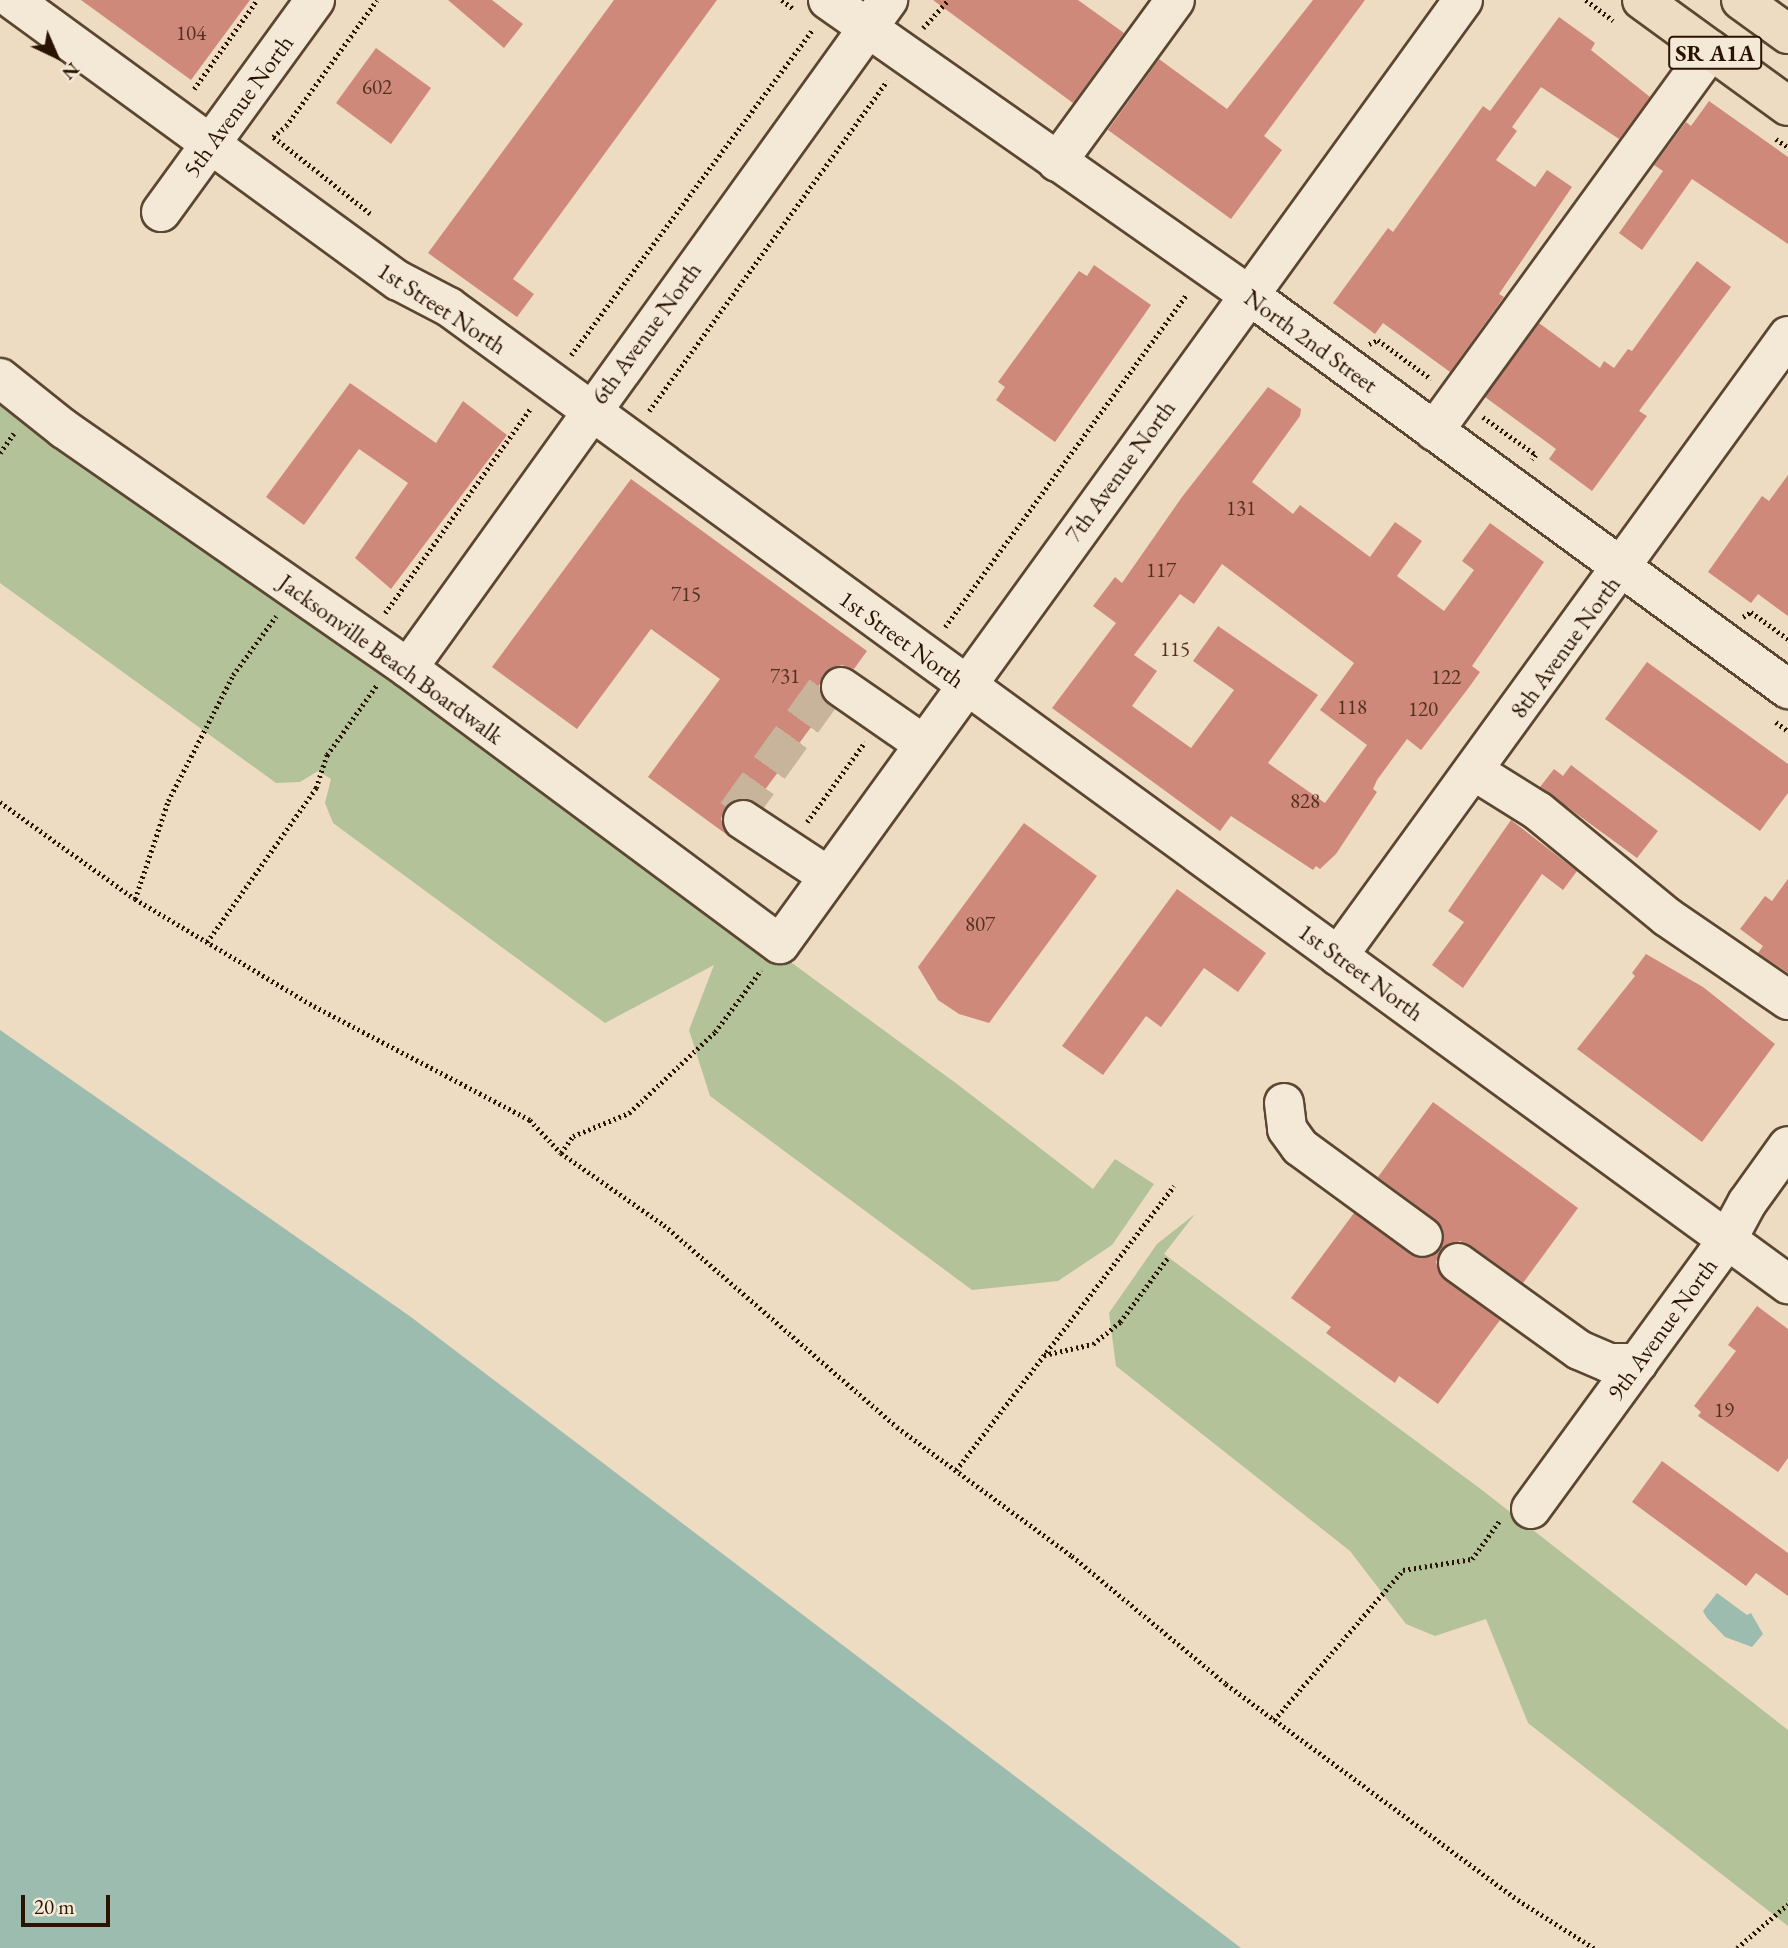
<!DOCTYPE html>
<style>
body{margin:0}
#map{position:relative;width:1788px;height:1948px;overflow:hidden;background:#eedcc2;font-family:"EB Garamond",serif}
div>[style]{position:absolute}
.green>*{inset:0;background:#b3c298}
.water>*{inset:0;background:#9bbcae}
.building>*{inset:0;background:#cf897a}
.minor-tunnel>*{height:38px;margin-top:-19px;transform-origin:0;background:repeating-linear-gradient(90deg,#c7b49b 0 38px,transparent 0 57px)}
.path>*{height:4.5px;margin-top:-2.25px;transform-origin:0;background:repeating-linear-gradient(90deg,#2a1401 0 2px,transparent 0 5.5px)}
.roads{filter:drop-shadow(2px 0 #5b4631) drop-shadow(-2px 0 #5b4631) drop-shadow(0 2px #5b4631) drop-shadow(0 -2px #5b4631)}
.minor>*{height:38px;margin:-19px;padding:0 19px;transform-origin:19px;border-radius:19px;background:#f4e8d7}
.major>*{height:38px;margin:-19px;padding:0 19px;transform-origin:19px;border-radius:19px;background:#eedcc2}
span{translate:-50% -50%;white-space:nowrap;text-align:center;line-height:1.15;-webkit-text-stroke:7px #f4e8d7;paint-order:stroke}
.number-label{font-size:21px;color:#53311f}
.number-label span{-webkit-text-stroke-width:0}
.shield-label span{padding:2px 5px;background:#f4e8d7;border:2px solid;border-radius:5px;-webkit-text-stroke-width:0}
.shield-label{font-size:23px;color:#2a1401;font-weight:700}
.street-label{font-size:24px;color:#2a1401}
.north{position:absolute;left:21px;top:21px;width:70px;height:70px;-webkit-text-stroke:5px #f4e8d7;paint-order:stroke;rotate:136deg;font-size:19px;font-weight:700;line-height:28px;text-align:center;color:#2a1401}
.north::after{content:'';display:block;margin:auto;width:24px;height:32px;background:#2a1401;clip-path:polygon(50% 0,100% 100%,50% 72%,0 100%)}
.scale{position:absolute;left:21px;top:1895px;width:89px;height:32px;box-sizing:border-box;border:4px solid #2a1401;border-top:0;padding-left:9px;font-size:21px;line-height:24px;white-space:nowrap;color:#2a1401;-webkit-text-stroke:5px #f4e8d7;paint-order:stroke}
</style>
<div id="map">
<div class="green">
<div style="clip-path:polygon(0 382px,957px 1084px,1093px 1189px,1115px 1159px,1154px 1184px,1112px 1245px,1058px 1281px,972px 1290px,710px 1096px,689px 1030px,714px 965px,605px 1023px,333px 823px,325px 803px,331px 779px,318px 771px,300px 782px,276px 783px,0 583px)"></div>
<div style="clip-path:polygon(1195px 1214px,1164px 1254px,1482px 1490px,1788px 1730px,1788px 1926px,1528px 1723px,1486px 1619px,1435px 1636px,1406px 1624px,1350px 1551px,1116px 1366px,1109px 1313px,1157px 1244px)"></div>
</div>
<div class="water">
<div style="clip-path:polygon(0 1030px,411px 1317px,1241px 1948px,0 1948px)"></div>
<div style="clip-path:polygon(1717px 1593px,1747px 1615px,1751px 1613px,1763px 1634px,1752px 1647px,1725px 1637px,1707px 1618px,1703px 1611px)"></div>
</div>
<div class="building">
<div style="clip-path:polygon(81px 0,250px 0,191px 80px)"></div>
<div style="clip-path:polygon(448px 0,492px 0,523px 24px,504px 48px)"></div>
<div style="clip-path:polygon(614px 0,717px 0,513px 279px,534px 294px,517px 317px,428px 253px)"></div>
<div style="clip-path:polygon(933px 0,1078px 0,1124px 33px,1073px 103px)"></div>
<div style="clip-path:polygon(1313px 0,1365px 0,1264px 136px,1282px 150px,1231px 219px,1108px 130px,1159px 59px,1227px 109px)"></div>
<div style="clip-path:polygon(1559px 17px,1595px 43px,1591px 50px,1650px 97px,1619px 139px,1541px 87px,1512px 127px,1517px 131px,1496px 160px,1535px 187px,1547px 170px,1572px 187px,1499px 294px,1504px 297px,1450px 372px,1383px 323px,1375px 334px,1333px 303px,1388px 228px,1393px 232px,1483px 106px,1490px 111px)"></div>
<div style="clip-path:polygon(376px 48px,431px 88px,391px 144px,336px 103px)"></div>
<div style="clip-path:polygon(1709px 101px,1788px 157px,1788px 244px,1692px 179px,1642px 250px,1619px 233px,1663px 171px,1654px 165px,1686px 122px,1691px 126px)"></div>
<div style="clip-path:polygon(1697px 261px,1731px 287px,1639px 411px,1647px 416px,1592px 491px,1549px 459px,1556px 449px,1485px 397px,1539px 323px,1600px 368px,1604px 361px,1614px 368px,1628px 349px,1632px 351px)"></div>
<div style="clip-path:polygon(1094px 265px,1151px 305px,1055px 442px,996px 400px,1005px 387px,998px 382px,1079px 271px,1087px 276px)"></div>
<div style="clip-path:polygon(350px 383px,436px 443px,463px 401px,507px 435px,391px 589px,355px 558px,408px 483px,359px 449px,304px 525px,266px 497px)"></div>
<div style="clip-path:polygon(evenodd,1268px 387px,1301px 409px,1300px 416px,1252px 482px,1293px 514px,1300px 505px,1370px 557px,1395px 522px,1422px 541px,1397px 576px,1444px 611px,1474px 570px,1462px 561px,1490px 523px,1544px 562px,1472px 666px,1480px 672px,1467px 690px,1421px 750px,1407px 739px,1377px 780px,1373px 789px,1377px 792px,1336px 854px,1320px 869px,1316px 866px,1313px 870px,1231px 816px,1220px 831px,1052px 708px,1116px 623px,1093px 606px,1115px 577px,1122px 583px,1182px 497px,1268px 387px,1222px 564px,1354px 663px,1320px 710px,1367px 745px,1325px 803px,1268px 763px,1318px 695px,1218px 626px,1193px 661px,1234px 690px,1191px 748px,1132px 706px,1157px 671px,1134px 655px,1180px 594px,1194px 604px,1222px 564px)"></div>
<div style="clip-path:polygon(1788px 475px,1788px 616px,1758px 594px,1751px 603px,1708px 572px,1762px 496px,1769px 501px)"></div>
<div style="clip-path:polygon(631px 479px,867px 651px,854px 669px,842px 665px,823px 674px,819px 686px,828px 704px,756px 802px,744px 798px,725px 807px,721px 819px,730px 837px,648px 777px,720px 679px,651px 629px,577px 729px,492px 667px)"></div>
<div style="clip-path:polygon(1647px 662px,1788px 764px,1788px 793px,1760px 831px,1605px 719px)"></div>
<div style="clip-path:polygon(1571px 765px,1658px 831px,1637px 858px,1540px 787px,1554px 769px,1563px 776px)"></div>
<div style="clip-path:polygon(1511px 820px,1577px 871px,1563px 890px,1542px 874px,1463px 988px,1432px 965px,1464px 922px,1448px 911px)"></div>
<div style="clip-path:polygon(1024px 823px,1097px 876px,989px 1023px,959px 1014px,938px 1000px,918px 967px)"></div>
<div style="clip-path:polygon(1788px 879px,1788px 973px,1758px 953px,1763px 946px,1740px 929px,1765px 896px,1772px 901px)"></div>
<div style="clip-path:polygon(1177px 889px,1266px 953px,1238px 992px,1204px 968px,1161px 1027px,1146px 1016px,1103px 1075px,1062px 1046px)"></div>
<div style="clip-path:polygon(1646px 954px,1703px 987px,1775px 1044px,1702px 1142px,1577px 1049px,1635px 976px,1632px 973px)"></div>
<div style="clip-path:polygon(1433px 1102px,1578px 1208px,1523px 1283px,1470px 1245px,1460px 1241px,1441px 1250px,1436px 1262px,1445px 1280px,1500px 1320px,1438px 1404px,1399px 1376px,1395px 1383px,1326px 1333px,1331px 1327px,1291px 1298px,1354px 1213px,1411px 1255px,1431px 1257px,1441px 1249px,1443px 1229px,1436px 1220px,1378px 1177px)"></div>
<div style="clip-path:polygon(1757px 1306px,1788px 1329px,1788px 1458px,1778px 1472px,1698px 1416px,1701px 1412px,1694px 1406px,1736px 1351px,1728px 1345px)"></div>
<div style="clip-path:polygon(1662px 1461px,1788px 1553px,1788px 1596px,1756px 1573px,1746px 1586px,1632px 1502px)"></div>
</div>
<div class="minor-tunnel">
<div style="left:743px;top:820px;width:9px;rotate:-139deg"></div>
<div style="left:736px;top:814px;width:164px;rotate:-54.2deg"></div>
<div style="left:832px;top:681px;width:11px;rotate:34deg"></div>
</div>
<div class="path">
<div style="left:782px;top:0;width:16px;rotate:38deg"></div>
<div style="left:1586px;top:0;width:34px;rotate:37deg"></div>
<div style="left:923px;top:28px;width:38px;rotate:-48deg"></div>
<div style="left:194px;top:89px;width:109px;rotate:-54.7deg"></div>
<div style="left:1776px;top:139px;width:14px;rotate:34deg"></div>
<div style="left:370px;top:214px;width:124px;rotate:-141.6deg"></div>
<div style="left:273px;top:137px;width:17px;rotate:-40deg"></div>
<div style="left:286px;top:126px;width:155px;rotate:-54.2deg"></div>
<div style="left:1369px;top:344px;width:10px;rotate:-24deg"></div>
<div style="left:1378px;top:340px;width:66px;rotate:36.3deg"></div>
<div style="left:571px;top:355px;width:405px;rotate:-53.4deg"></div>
<div style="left:649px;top:411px;width:407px;rotate:-54.2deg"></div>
<div style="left:1483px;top:417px;width:65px;rotate:35.6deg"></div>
<div style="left:1536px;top:455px;width:6px;rotate:129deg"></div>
<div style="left:0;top:453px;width:24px;rotate:-55deg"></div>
<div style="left:385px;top:613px;width:250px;rotate:-54.6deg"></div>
<div style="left:1743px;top:617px;width:9px;rotate:-32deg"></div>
<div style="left:1751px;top:612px;width:46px;rotate:36.1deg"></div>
<div style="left:945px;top:627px;width:412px;rotate:-54deg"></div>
<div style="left:1776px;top:722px;width:15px;rotate:37deg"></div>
<div style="left:0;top:802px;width:166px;rotate:35.7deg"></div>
<div style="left:135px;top:899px;width:209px;rotate:30.9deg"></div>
<div style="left:314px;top:1006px;width:244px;rotate:27.8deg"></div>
<div style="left:530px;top:1120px;width:45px;rotate:46.8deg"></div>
<div style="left:561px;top:1153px;width:126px;rotate:35deg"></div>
<div style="left:664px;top:1225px;width:308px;rotate:40.9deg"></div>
<div style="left:897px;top:1427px;width:217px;rotate:36.4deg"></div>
<div style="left:1072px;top:1556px;width:200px;rotate:39.7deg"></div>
<div style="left:1226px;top:1684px;width:363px;rotate:36.5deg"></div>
<div style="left:1518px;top:1900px;width:90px;rotate:32.3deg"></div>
<div style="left:807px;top:822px;width:99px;rotate:-54.1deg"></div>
<div style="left:135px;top:899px;width:103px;rotate:-71.4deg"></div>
<div style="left:168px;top:801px;width:142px;rotate:-62.7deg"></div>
<div style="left:233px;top:675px;width:73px;rotate:-53.9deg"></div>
<div style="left:207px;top:942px;width:189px;rotate:-54.7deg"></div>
<div style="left:316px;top:788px;width:35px;rotate:-72deg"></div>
<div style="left:327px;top:755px;width:85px;rotate:-54.6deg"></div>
<div style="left:561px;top:1153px;width:21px;rotate:-55deg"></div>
<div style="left:573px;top:1136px;width:61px;rotate:-22.3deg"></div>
<div style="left:629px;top:1113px;width:118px;rotate:-43.3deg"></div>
<div style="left:715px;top:1032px;width:77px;rotate:-53.4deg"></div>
<div style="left:1044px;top:1355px;width:50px;rotate:-12.7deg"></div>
<div style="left:1093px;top:1344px;width:35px;rotate:-39deg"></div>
<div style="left:1120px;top:1322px;width:82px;rotate:-53.4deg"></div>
<div style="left:956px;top:1470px;width:358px;rotate:-52.5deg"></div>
<div style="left:1274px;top:1720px;width:198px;rotate:-49.3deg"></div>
<div style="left:1403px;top:1570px;width:70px;rotate:-9.1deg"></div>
<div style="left:1472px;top:1559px;width:48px;rotate:-54.3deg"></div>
<div style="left:1737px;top:1948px;width:67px;rotate:-40.8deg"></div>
</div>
<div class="roads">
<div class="minor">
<div style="left:13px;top:0;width:477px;rotate:36.1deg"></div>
<div style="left:399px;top:281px;width:56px;rotate:27.5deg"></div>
<div style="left:449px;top:307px;width:1658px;rotate:36.12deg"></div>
<div style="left:828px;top:0;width:514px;rotate:35.02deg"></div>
<div style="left:1249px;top:295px;width:668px;rotate:36.17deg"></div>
<div style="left:1057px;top:162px;width:200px;rotate:-53.9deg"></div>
<div style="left:161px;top:212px;width:262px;rotate:-54deg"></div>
<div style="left:0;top:378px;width:82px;rotate:38.6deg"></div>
<div style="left:64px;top:429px;width:419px;rotate:34.8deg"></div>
<div style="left:408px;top:668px;width:463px;rotate:36.6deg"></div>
<div style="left:780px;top:944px;width:1165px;rotate:-54.11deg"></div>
<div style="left:1434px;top:431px;width:471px;rotate:-54deg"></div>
<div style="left:408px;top:668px;width:823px;rotate:-54.3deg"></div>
<div style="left:841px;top:687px;width:98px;rotate:34.7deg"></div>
<div style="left:1474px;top:771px;width:75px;rotate:32deg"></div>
<div style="left:1538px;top:811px;width:167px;rotate:39.4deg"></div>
<div style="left:1667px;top:917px;width:147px;rotate:34.4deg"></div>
<div style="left:743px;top:820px;width:102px;rotate:33.4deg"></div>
<div style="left:1338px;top:956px;width:766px;rotate:-54.03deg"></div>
<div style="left:1284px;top:1103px;width:26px;rotate:83deg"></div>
<div style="left:1287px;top:1129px;width:22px;rotate:54deg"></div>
<div style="left:1300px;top:1147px;width:152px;rotate:36.2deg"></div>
<div style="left:1458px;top:1263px;width:149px;rotate:35.7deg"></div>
<div style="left:1579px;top:1350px;width:33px;rotate:23deg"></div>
<div style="left:1609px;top:1363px;width:29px"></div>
<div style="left:1531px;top:1509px;width:333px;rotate:-53.9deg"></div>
<div style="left:1727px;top:1240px;width:42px;rotate:-61.6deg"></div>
<div style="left:1747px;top:1203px;width:70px;rotate:-54.3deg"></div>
</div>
<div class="major">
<div style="left:1642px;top:0;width:180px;rotate:36deg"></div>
<div style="left:1741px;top:0;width:58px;rotate:35.9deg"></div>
</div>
</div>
<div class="number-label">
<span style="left:191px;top:33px">104</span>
<span style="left:377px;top:87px">602</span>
<span style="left:1241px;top:508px">131</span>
<span style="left:1161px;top:570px">117</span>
<span style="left:686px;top:594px">715</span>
<span style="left:1175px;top:649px">115</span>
<span style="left:785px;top:676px">731</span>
<span style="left:1446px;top:677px">122</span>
<span style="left:1352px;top:707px">118</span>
<span style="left:1423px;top:709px">120</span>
<span style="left:1305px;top:801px">828</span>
<span style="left:980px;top:924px">807</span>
<span style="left:1724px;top:1410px">19</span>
</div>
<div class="shield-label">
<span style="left:1715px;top:53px">SR A1A</span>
</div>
<div class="street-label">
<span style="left:238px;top:106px;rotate:-54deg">5th Avenue North</span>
<span style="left:442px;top:308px;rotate:33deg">1st Street North</span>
<span style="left:646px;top:333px;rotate:-54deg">6th Avenue North</span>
<span style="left:1311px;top:341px;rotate:36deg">North 2nd Street</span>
<span style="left:1120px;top:471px;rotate:-54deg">7th Avenue North</span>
<span style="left:902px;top:639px;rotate:36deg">1st Street North</span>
<span style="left:1565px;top:647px;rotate:-54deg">8th Avenue North</span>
<span style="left:391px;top:659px;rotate:36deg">Jacksonville Beach Boardwalk</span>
<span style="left:1361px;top:972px;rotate:36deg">1st Street North</span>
<span style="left:1662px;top:1329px;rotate:-54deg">9th Avenue North</span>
</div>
<div class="north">N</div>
<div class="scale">20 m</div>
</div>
